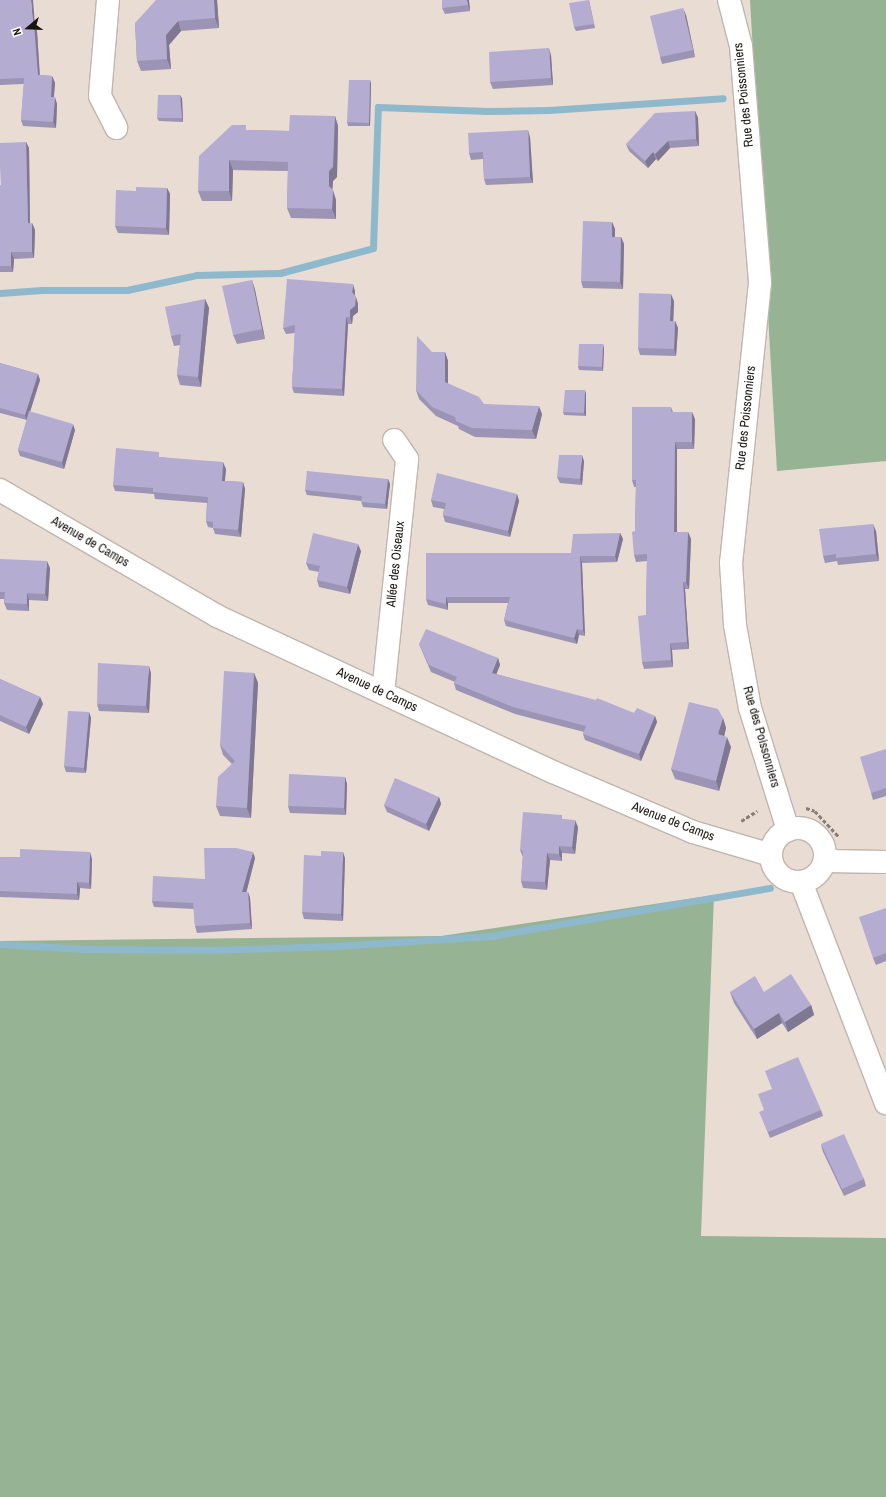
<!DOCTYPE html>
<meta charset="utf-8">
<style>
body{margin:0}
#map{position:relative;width:886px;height:1497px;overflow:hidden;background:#e8dcd3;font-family:"Archivo Narrow",sans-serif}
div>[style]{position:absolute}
.forest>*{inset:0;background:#96b394}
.stream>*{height:7px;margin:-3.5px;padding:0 3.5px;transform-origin:3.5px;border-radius:3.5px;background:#8eb9cd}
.path>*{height:2.5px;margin-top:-1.25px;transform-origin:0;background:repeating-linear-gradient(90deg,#867e78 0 4px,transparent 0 6px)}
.roads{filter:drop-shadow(1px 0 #c0b5ad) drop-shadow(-1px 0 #c0b5ad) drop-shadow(0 1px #c0b5ad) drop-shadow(0 -1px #c0b5ad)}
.minor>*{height:22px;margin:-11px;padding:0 11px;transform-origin:11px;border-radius:11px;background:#fff}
.minor>.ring{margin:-11px;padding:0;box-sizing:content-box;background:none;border:22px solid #fff;border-radius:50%}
.wall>*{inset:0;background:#9c94b5}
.shaded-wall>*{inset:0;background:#7f7893}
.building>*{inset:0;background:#b5acd2}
span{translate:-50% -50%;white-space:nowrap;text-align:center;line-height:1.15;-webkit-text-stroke:3px #fff;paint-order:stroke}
.street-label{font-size:13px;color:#181411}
.north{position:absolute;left:8px;top:8px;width:40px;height:40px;-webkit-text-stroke:3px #fff;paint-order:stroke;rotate:251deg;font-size:11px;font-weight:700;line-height:16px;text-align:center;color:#181411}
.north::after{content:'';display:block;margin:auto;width:14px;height:18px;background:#181411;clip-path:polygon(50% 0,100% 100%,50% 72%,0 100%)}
</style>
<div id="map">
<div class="forest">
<div style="clip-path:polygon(750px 0,886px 0,886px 461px,777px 471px)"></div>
<div style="clip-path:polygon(714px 895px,701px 1236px,886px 1238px,886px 1497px,0 1497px,0 941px,441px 936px)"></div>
</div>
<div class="stream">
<div style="left:0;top:293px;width:42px;rotate:-4.1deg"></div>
<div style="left:42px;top:290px;width:85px"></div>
<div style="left:127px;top:290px;width:72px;rotate:-12.1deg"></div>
<div style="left:197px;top:275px;width:83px;rotate:-1.4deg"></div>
<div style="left:280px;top:273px;width:96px;rotate:-15deg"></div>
<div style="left:373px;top:248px;width:141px;rotate:-88deg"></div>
<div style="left:378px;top:107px;width:109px;rotate:2.1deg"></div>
<div style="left:487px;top:111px;width:62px;rotate:-0.9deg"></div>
<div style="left:549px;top:110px;width:174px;rotate:-3.9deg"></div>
<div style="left:0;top:944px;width:84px;rotate:3.4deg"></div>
<div style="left:84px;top:949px;width:127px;rotate:0.5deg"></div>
<div style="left:211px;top:950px;width:124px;rotate:-1.8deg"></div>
<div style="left:335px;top:946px;width:156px;rotate:-3.7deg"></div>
<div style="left:491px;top:936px;width:283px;rotate:-9.8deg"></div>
</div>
<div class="path">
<div style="left:806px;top:808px;width:9px;rotate:18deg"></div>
<div style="left:815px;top:811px;width:35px;rotate:47deg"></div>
<div style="left:741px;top:821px;width:19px;rotate:-32deg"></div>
</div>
<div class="roads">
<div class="minor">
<div style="left:108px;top:0;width:96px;rotate:94.8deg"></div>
<div style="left:100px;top:96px;width:36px;rotate:63deg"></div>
<div style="left:729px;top:0;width:48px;rotate:75.4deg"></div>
<div style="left:741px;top:46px;width:238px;rotate:85.4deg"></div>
<div style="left:760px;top:283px;width:281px;rotate:95.9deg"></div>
<div style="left:731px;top:563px;width:62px;rotate:86.3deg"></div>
<div style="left:735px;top:625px;width:84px;rotate:79.8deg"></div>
<div style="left:750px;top:708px;width:128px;rotate:72.7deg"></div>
<div style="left:0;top:490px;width:251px;rotate:30.1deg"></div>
<div style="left:217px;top:616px;width:370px;rotate:24.9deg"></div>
<div style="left:553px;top:772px;width:152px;rotate:23.2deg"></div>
<div style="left:693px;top:832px;width:81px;rotate:16.4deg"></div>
<div style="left:383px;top:693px;width:235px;rotate:-84.1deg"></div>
<div style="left:407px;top:459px;width:23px;rotate:-124deg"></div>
<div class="ring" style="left:771px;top:828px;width:32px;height:32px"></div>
<div style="left:825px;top:861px;width:61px;rotate:0.9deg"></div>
<div style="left:801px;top:882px;width:237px;rotate:69deg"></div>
</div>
</div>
<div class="wall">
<div style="clip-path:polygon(0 0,35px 25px,37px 31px,40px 75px,52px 76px,55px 83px,54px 97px,57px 104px,56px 128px,23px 126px,21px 120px,24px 84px,0 85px)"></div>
<div style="clip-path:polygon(217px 0,219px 28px,181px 31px,169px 45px,171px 69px,141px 71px,137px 61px,135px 23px)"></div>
<div style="clip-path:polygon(469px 0,470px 11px,445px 14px,442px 8px)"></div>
<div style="clip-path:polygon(589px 0,595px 28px,576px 31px,574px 27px)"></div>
<div style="clip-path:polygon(686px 15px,695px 57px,662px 64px,660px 57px)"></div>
<div style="clip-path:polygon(551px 55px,553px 85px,493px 89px,490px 82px)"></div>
<div style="clip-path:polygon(370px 80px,371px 84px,370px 126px,348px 126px,347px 122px)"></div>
<div style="clip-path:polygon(182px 98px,183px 122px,159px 121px,157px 118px)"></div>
<div style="clip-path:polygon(695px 111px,698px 118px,699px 146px,670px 148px,658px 161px,656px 159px,648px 168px,629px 151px,626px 144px)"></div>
<div style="clip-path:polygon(335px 116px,338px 126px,337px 177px,333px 181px,332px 190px,336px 200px,336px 219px,291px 218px,287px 208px,288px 171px,233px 170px,232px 201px,202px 201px,198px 191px,248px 130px,289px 131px)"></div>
<div style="clip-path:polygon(530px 137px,533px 183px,486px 185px,484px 179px,483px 159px,471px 160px,469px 153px)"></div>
<div style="clip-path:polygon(26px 142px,29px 148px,30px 223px,32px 223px,35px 230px,34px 258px,14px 259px,13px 272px,0 272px,0 185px,1px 185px)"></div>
<div style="clip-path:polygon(167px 188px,170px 194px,169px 235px,118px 233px,115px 226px)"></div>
<div style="clip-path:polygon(612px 222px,615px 229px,615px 237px,621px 237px,624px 244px,623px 289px,583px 288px,581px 281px)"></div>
<div style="clip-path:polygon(252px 280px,255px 290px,265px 339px,237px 344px,233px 335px)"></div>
<div style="clip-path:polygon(355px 291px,355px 295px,358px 304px,358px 312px,353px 316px,352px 324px,348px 324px,344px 396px,294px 393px,292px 387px,295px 333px,286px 334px,283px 328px)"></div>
<div style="clip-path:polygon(205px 299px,209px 308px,201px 387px,180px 385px,177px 375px,180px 345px,174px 346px,171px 336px)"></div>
<div style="clip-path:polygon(674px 301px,673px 321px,675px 321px,678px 328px,676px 356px,640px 355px,638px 348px)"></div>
<div style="clip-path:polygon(604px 348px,603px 371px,579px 370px,578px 366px)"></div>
<div style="clip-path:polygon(432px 352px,445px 352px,448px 361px,448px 384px,484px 404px,542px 414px,536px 439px,475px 437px,459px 429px,458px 426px,436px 416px,419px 399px,416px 390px)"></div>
<div style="clip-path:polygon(0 363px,38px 374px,40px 380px,30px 412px,75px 430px,64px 469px,20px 456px,18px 450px,27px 420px,0 413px)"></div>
<div style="clip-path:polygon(586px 393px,586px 416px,564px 415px,563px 412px)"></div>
<div style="clip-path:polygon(671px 407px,673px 412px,695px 419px,694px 449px,677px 449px,677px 532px,688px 532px,691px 539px,689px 589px,685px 589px,689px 649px,672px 650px,673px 667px,644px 669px,642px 662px,646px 615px,647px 561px,636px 562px,634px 555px,635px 531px,636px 487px,634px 487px,632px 480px)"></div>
<div style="clip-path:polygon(161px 457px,226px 469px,225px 481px,243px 482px,245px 489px,241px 537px,215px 534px,213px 528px,208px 527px,206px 521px,207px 503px,155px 499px,154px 494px,115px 491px,113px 485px)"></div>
<div style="clip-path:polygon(584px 461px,582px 485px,560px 483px,557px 477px)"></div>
<div style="clip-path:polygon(388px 479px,390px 484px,387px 509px,363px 507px,361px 501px,307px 495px,305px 490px)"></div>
<div style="clip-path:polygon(517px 494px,519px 501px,510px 537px,445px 522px,443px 515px,444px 509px,433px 507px,431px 500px)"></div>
<div style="clip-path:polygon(876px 531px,879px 561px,838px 565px,837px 561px,825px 563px,823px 556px)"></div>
<div style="clip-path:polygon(620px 533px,623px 539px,617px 562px,582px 563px,585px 636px,579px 635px,577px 644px,506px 626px,504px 620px,508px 603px,448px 603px,448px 610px,428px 605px,426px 599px,571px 553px)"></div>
<div style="clip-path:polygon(361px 551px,350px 594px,319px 587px,317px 580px,319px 572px,309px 570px,306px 563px)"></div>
<div style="clip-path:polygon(0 559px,50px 568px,48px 601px,29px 600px,29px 611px,7px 610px,4px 603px,4px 599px,0 599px)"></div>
<div style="clip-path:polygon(419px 644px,498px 658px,500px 665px,496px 674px,634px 713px,655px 716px,657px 722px,641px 761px,585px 740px,583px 734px,584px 732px,515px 714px,456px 690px,454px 683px,455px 682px,431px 672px)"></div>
<div style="clip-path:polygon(151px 673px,149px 713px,99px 711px,97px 704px)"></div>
<div style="clip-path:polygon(254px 673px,258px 683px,251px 818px,220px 816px,216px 806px,232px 764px,223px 755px,220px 745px)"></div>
<div style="clip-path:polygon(0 679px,40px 697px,43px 704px,29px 734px,0 721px)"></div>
<div style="clip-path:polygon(89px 712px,91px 718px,86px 773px,66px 772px,64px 766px)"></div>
<div style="clip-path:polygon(723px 718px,726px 728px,724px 736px,731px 747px,719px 791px,675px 779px,671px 769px)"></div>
<div style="clip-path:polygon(886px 749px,886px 796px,873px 800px,871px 793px)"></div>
<div style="clip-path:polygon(345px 777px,347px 784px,346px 815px,290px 813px,288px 806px)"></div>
<div style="clip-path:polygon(439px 797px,441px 804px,429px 831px,387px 812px,384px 805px)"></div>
<div style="clip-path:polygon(564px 819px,578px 827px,575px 854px,562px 853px,562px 861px,550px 860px,547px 890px,523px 888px,521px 881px,523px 857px,520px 850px)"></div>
<div style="clip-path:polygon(0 857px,92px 859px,91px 889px,80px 888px,79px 900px,0 897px)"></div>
<div style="clip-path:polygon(255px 858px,246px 892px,248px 892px,250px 898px,252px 929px,197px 933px,195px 926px,194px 909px,154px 907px,152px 901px)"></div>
<div style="clip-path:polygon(345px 858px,343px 921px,304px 919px,302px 912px)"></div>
<div style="clip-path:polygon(886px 908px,886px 961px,876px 965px,873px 958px)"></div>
<div style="clip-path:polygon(730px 992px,811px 1005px,814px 1015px,788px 1032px,782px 1023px,757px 1039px,734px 1003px)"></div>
<div style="clip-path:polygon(821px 1110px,823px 1116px,770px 1138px,762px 1118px)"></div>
<div style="clip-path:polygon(821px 1145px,864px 1179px,866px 1186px,844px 1196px,823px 1152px)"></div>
</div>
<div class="shaded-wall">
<div style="clip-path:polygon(31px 0,33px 0,35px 25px,37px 31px,40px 82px,38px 75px,33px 24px)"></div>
<div style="clip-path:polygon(214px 0,217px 0,219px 28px,215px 18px)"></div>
<div style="clip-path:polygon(467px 0,469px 0,470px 11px,468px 5px)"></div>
<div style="clip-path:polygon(683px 8px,686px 15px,695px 57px,693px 50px)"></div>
<div style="clip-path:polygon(178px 21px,181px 31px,169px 45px,171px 69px,167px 59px,166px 35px)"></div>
<div style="clip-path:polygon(549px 48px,551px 55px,553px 85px,551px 78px)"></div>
<div style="clip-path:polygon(52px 76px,55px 83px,53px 103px,51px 97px)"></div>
<div style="clip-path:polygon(370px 80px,371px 84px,370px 126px,369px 123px)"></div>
<div style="clip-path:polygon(180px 95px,182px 98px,183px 122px,182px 118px)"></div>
<div style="clip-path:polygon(55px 97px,57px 104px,56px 128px,53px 122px)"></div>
<div style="clip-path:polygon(695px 111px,698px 118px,699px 146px,696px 139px)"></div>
<div style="clip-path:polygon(335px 116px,338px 126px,337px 177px,333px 181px,332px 196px,329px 186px,329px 171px)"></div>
<div style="clip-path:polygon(528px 130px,530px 137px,533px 183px,530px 177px)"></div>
<div style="clip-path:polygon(668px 141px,670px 148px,658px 161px,655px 154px)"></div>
<div style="clip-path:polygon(26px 142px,29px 148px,30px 229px,28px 223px)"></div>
<div style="clip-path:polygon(653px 152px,656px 159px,648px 168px,645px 161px)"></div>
<div style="clip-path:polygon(229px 160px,233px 170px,232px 201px,229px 191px)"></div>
<div style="clip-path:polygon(167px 188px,170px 194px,169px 235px,166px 228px)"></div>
<div style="clip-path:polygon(333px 190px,336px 200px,336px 219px,332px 209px)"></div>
<div style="clip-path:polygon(612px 222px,615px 229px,615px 244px,612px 237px)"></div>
<div style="clip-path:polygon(32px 223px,35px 230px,34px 258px,32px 252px)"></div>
<div style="clip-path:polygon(621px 237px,624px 244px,623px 289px,620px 282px)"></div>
<div style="clip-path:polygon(11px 252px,14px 259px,13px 272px,11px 266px)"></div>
<div style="clip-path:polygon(252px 280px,255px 290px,265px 339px,262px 329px)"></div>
<div style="clip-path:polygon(353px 284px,355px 291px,354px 299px,352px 292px)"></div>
<div style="clip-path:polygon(671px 294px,674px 301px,673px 328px,670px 321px)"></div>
<div style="clip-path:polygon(356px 297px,358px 304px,358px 312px,353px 316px,352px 324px,350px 317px,350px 310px)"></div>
<div style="clip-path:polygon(205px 299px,209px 308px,201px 387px,198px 377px)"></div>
<div style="clip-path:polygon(346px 317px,348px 324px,344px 396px,342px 389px)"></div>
<div style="clip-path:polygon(675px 321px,678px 328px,676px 356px,674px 349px)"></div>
<div style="clip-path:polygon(603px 344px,604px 348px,603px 371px,602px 367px)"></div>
<div style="clip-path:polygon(445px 352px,448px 361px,448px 391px,445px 382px)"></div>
<div style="clip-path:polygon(38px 374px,40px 380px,27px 421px,25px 415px)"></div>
<div style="clip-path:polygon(585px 390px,586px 393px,586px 416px,584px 413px)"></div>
<div style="clip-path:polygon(539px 406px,542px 414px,536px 439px,532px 430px)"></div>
<div style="clip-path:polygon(692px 412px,695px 419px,694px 449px,692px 442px)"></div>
<div style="clip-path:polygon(73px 424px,75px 430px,64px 469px,62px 462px)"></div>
<div style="clip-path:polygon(675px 442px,677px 449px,677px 539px,674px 532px)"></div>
<div style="clip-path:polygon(582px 455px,584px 461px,582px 485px,580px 479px)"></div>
<div style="clip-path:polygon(223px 462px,226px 469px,224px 487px,222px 481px)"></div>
<div style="clip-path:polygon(388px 479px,390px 484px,387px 509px,385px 504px)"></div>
<div style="clip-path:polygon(243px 482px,245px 489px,241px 537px,238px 530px)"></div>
<div style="clip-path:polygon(517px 494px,519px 501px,510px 537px,508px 531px)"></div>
<div style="clip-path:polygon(873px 524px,876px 531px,879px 561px,876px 554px)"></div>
<div style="clip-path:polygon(688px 532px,691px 539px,689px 589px,686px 582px)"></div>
<div style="clip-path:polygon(620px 533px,623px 539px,617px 562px,615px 556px)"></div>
<div style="clip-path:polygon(358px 544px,361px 551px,350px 594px,347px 587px)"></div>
<div style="clip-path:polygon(580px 556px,582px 563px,585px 636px,583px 630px)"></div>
<div style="clip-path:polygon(47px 561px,50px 568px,48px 601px,45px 594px)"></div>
<div style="clip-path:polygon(683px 582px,685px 589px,689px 649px,687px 642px)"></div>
<div style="clip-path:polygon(27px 593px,29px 600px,29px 611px,27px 604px)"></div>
<div style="clip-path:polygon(446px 597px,448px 603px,448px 610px,446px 604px)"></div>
<div style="clip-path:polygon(577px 629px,579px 635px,577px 644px,574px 638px)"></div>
<div style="clip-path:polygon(670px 643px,672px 650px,673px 667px,671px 660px)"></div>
<div style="clip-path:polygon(498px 658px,500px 665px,494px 680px,492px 673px)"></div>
<div style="clip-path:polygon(149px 666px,151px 673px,149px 713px,146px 706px)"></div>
<div style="clip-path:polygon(254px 673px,258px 683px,251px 818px,247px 808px)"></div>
<div style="clip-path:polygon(40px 697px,43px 704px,29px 734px,26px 727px)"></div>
<div style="clip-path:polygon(89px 712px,91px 718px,86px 773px,84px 768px)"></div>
<div style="clip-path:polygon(655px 716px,657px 722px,641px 761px,639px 754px)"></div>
<div style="clip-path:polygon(723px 718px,726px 728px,722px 745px,718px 734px)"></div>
<div style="clip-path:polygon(727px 737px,731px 747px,719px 791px,716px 781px)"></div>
<div style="clip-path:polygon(345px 777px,347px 784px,346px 815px,344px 808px)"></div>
<div style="clip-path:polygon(439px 797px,441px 804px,429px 831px,426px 824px)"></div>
<div style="clip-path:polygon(575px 820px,578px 827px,575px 854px,572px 847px)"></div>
<div style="clip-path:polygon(559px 846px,562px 853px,562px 861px,559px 854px)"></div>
<div style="clip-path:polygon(90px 852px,92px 859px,91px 889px,89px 883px)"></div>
<div style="clip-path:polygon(253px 852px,255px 858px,245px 898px,242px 892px)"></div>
<div style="clip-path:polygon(343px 852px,345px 858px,343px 921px,341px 914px)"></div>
<div style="clip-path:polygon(547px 853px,550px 860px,547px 890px,545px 882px)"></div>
<div style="clip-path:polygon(77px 882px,80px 888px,79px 900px,77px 894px)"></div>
<div style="clip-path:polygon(248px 892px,250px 898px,252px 929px,250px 923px)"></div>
<div style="clip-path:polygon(811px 1005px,814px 1015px,788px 1032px,785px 1022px)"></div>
<div style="clip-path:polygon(779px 1013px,782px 1023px,757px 1039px,754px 1029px)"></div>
</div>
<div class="building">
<div style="clip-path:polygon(0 0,31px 0,33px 24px,34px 24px,38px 75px,52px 76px,51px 97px,55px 97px,53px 122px,21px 120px,24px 78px,0 79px)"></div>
<div style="clip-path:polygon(156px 0,214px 0,215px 18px,178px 21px,166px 35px,167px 59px,137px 61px,135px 23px)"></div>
<div style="clip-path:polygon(442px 0,467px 0,468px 5px,442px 8px)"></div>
<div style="clip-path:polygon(589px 0,594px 24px,574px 27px,569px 3px)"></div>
<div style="clip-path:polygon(683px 8px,693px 50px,660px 57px,650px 16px)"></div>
<div style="clip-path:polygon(549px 48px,551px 78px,490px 82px,489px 52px)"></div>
<div style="clip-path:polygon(349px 80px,370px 80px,369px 123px,347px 122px)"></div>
<div style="clip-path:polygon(158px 95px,180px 95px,182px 118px,157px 118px)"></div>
<div style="clip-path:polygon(695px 111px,696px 139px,668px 141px,655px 154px,653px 152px,645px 161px,626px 144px,655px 113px)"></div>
<div style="clip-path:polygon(290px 115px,335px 116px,333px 167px,329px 171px,329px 186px,333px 190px,332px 209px,287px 208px,288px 162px,229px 160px,229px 191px,198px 191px,199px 156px,232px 125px,246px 125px,246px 130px,289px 131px)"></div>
<div style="clip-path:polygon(528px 130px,530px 177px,484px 179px,483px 152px,469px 153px,468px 133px)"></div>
<div style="clip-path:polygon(26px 142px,28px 223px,32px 223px,32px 252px,11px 252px,11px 266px,0 266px,0 185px,1px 185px,0 167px,0 143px)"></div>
<div style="clip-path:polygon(136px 187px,167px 188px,166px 228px,115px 226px,116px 190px,136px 191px)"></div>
<div style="clip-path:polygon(583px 221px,612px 222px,612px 237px,621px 237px,620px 282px,581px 281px)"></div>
<div style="clip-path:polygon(287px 279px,353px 284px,352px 292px,356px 297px,355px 306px,350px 310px,350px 317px,346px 317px,342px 389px,292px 387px,295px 325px,283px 328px)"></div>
<div style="clip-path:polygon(252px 280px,262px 329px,233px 335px,222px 286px)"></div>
<div style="clip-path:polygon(639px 293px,671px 294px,670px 321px,675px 321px,674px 349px,638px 348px)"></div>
<div style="clip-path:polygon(205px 299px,198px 377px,177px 375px,181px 334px,171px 336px,165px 307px)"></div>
<div style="clip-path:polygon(417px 336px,432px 352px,445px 352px,445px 382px,479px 397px,484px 404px,539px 406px,532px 430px,472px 428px,456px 421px,455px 417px,432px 407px,416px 390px)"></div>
<div style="clip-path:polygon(579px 344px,603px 344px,602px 367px,578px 366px)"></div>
<div style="clip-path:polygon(0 363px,38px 374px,25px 415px,0 408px)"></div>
<div style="clip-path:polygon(565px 390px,585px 390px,584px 413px,563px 412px)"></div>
<div style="clip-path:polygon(632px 407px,671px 407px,671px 412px,692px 412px,692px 442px,675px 442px,674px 532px,688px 532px,686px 582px,683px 582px,687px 642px,670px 643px,671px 660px,642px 662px,638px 616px,646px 615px,647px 554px,634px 555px,632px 532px,635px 531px,636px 480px,632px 480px)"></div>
<div style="clip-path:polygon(29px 411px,73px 424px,62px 462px,18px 450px)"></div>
<div style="clip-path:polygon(116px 448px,159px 452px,159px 457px,223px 462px,222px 481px,243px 482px,238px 530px,213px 528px,213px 522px,206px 521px,208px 497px,153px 492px,153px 488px,113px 485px)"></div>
<div style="clip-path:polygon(559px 455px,582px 455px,580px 479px,557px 477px)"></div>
<div style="clip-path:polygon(307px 471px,388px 479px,385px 504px,361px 502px,362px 496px,305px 490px)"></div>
<div style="clip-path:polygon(437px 473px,517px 494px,508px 531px,443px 515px,446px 503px,431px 500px)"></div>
<div style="clip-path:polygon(873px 524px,876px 554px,836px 558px,836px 554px,823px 556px,819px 529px)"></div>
<div style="clip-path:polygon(313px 533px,358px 544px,347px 587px,317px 580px,320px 566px,306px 563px)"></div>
<div style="clip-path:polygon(620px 533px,615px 556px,580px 556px,583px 630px,577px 629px,574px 638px,504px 620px,510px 597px,446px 597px,446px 604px,426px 599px,426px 553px,571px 553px,573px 534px)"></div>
<div style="clip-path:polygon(0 559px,47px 561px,45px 594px,27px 593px,27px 604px,4px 603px,5px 592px,0 592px)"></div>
<div style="clip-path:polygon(426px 629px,498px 658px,492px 673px,596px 700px,597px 698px,634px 713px,637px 708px,655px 716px,639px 754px,583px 734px,586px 726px,513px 707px,454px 683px,457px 677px,429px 665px,419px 644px)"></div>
<div style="clip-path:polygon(98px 663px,149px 666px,146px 706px,97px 704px)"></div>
<div style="clip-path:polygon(224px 671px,254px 673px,247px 808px,216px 806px,218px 777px,235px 761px,220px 745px)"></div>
<div style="clip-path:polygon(0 679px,40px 697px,26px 727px,0 715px)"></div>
<div style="clip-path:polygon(689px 702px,718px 709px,723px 718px,718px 734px,727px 737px,716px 781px,671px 769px)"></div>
<div style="clip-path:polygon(68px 711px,89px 712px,84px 768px,64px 766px)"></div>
<div style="clip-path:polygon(886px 749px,886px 788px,871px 793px,860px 757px)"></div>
<div style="clip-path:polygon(289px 774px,345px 777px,344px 808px,288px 806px)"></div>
<div style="clip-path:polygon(395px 778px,439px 797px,426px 824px,384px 805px)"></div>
<div style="clip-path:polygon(523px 812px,562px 815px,562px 819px,575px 820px,572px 847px,559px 846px,559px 854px,547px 853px,545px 882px,521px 881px,523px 851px,520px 850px)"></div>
<div style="clip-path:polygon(204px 848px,236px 848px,253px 852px,242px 892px,248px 892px,250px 923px,195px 926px,193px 903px,152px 901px,153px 876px,205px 879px)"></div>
<div style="clip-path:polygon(20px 849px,90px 852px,89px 883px,77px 882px,77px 894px,0 891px,0 857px,20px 858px)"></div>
<div style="clip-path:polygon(321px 851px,343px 852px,341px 914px,302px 912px,304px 855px,321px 856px)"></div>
<div style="clip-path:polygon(886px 908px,886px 953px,873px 958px,859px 917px)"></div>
<div style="clip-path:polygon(791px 974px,811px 1005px,785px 1022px,779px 1013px,754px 1029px,730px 992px,755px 976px,764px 992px)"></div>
<div style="clip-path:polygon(798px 1057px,821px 1110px,768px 1132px,759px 1112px,764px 1110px,758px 1094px,772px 1089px,765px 1071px)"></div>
<div style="clip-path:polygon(844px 1134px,864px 1179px,842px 1189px,821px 1144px)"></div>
</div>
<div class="street-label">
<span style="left:744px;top:95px;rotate:-96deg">Rue des Poissonniers</span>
<span style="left:746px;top:418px;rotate:-84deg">Rue des Poissonniers</span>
<span style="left:90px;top:542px;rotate:30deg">Avenue de Camps</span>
<span style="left:396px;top:564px;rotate:-84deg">Allée des Oiseaux</span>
<span style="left:377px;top:690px;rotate:25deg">Avenue de Camps</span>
<span style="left:761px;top:737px;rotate:74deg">Rue des Poissonniers</span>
<span style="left:673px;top:822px;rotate:21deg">Avenue de Camps</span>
</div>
<div class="north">N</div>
</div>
